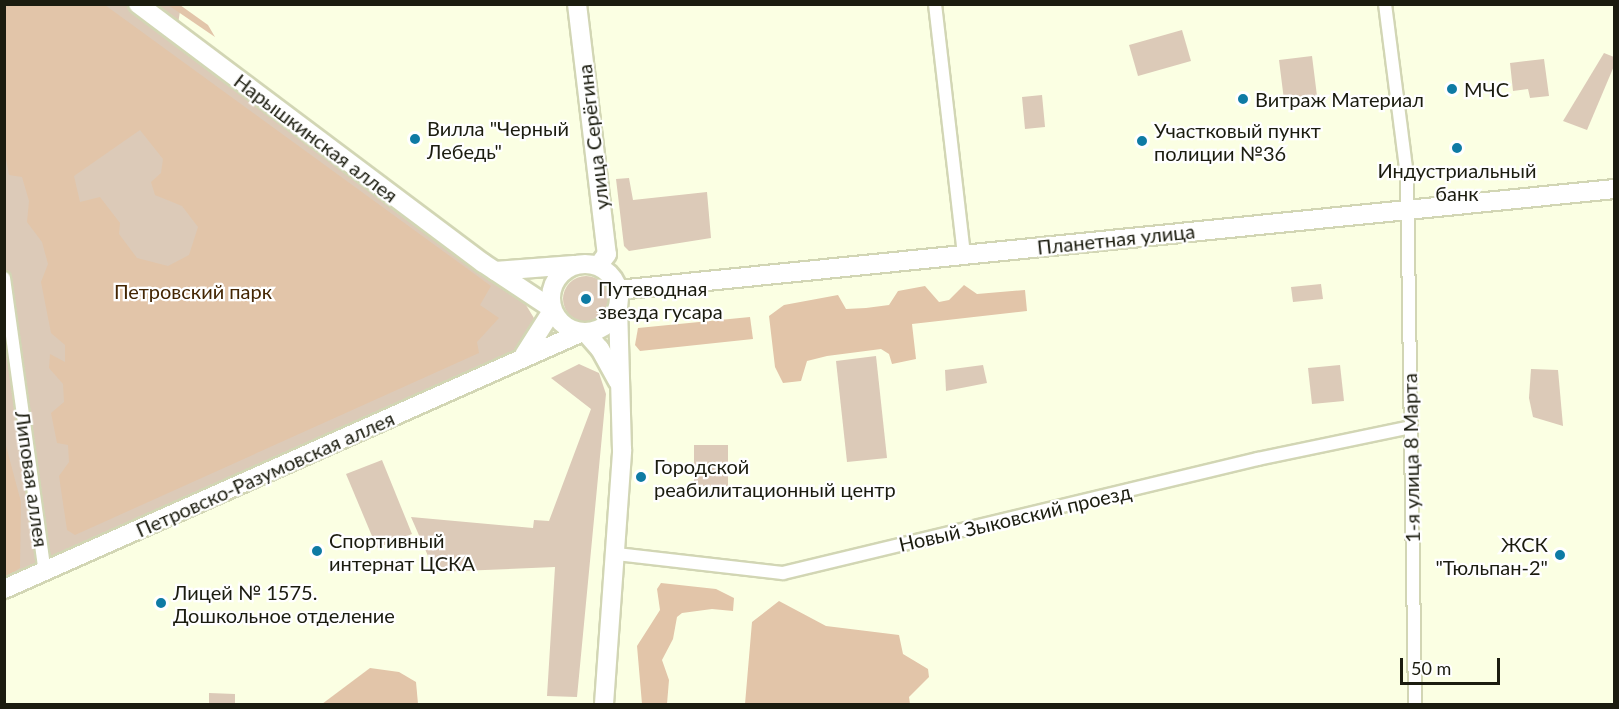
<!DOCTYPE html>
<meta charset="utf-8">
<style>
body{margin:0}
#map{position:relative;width:1619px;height:709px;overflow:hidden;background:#fbffe3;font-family:Lato,sans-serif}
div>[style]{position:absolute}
.green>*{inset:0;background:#dccab8}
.round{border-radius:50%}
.forest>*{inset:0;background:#e2c5a9}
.roads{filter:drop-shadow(2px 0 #d2d6b4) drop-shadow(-2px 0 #d2d6b4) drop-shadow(0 2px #d2d6b4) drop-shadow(0 -2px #d2d6b4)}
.street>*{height:12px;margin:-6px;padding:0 6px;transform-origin:6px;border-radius:6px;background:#fff}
.secondary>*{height:18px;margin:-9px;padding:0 9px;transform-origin:9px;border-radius:9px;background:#fff}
.secondary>.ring{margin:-9px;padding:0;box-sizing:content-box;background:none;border:18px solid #fff;border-radius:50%}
.dots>*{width:16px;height:16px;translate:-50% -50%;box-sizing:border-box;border:3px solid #fff;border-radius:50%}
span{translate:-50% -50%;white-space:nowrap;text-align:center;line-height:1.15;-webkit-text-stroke:4.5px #fff;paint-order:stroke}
.poi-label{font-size:20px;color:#1b1c0f}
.left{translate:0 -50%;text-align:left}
.right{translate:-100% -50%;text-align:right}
.street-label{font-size:20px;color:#1b1c0f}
.park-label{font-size:20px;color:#442603}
.frame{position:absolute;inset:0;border:6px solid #1b1c0f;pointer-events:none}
.scale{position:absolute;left:1400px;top:658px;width:100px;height:27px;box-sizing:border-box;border:3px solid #1b1c0f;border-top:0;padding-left:8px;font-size:18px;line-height:21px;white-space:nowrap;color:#1b1c0f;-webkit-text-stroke:4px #fff;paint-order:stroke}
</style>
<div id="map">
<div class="green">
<div style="clip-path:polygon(5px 5px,181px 5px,175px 43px,526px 305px,537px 323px,526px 345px,507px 359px,5px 579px)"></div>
<div style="clip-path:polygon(1182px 30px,1191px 61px,1138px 76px,1129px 45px)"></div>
<div style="clip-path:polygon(1604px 53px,1614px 57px,1614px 66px,1587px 130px,1563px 121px)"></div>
<div style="clip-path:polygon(1312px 56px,1317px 96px,1284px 100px,1279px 60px)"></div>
<div style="clip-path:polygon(1544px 59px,1549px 96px,1530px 98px,1528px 89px,1513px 91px,1510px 63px)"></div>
<div style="clip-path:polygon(1042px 95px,1045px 127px,1025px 129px,1022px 97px)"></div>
<div style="clip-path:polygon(629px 178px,633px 200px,707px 192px,711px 238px,629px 251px,624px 246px,616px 179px)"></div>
<div class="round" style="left:563px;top:276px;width:46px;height:46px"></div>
<div style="clip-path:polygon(1321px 284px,1323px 299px,1293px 302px,1291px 287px)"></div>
<div style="clip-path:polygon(876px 356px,887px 458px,847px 462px,836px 361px)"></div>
<div style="clip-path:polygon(579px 364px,599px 373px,606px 394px,577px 697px,547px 696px,555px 567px,435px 572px,411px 517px,533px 528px,534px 520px,549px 521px,591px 409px,551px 378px)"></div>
<div style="clip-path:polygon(983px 365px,987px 383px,946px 391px,945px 370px)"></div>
<div style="clip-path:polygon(1340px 365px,1344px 401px,1312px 404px,1308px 368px)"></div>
<div style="clip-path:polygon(1531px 369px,1558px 370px,1563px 426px,1533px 417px,1529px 398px)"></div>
<div style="clip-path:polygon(694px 445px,728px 445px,728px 486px,694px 486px)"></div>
<div style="clip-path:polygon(382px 460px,412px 534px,377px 548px,346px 474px)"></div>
<div style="clip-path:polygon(209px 693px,235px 694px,235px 704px,209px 704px)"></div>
</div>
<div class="forest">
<div style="clip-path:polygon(evenodd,4px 5px,105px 5px,491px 286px,480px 305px,499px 318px,477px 342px,479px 353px,75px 535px,67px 530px,59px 476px,69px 462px,68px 445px,57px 443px,51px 413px,64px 402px,63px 384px,49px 368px,50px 354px,65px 362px,65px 345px,51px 333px,41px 282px,48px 264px,42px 242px,27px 222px,29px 201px,22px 177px,9px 175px,4px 148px,4px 5px,140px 130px,163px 159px,161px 173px,151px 182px,155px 195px,182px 206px,198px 227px,189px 255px,168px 266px,137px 258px,119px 234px,120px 223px,100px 197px,80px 202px,74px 176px,140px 130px)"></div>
<div style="clip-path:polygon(168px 5px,180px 5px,208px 25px,215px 37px)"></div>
<div style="clip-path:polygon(964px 285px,977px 294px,1025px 290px,1027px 311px,912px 324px,916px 359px,892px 364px,889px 354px,881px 349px,827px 356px,807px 361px,801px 381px,783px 383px,775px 367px,769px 316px,784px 305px,838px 295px,846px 309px,866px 308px,889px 305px,898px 291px,925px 286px,939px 302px,949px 300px)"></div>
<div style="clip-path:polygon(750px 317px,753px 339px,640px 351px,635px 345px,638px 328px)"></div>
<div style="clip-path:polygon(5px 442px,21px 502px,20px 568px,5px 577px)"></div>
<div style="clip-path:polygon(661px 583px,716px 589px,734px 598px,733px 611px,712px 609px,682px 613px,677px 617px,673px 639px,662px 660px,669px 680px,667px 704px,642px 704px,637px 646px,660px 610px,657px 589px)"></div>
<div style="clip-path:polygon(779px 601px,826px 626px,899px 635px,903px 654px,928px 669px,929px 677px,909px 697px,910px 704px,745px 704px,752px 622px)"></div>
<div style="clip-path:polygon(370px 668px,399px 672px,416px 682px,418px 704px,322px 704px)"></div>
</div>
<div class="roads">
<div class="street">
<div style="left:935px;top:4px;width:251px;rotate:83.4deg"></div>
<div style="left:1385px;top:4px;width:173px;rotate:82.7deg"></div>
<div style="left:1407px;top:176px;width:528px;rotate:89.13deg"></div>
<div style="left:4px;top:278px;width:297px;rotate:82.1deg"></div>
<div style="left:616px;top:554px;width:168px;rotate:6.5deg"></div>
<div style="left:783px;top:573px;width:488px;rotate:-13.5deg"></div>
<div style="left:1258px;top:459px;width:156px;rotate:-11.8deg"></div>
</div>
<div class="secondary">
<div style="left:138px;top:4px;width:431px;rotate:36.9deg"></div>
<div style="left:483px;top:263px;width:82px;rotate:33.5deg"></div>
<div style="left:577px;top:4px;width:252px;rotate:83.2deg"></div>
<div style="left:607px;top:254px;width:15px;rotate:127deg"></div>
<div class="ring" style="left:551px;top:264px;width:50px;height:50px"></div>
<div style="left:495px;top:271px;width:79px;rotate:-4.3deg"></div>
<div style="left:618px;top:290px;width:1001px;rotate:-5.79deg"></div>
<div style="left:586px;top:333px;width:21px;rotate:49deg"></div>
<div style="left:600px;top:349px;width:37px;rotate:61deg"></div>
<div style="left:524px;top:355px;width:52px;rotate:-57.5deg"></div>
<div style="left:4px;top:589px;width:630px;rotate:-23.96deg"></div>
<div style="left:604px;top:704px;width:255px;rotate:-85.9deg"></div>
<div style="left:622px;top:450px;width:141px;rotate:-91.6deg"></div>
</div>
</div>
<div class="dots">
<div style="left:1452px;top:89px;background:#0e7ba4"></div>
<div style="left:1243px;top:99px;background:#0e7ba4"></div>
<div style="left:415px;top:139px;background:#0e7ba4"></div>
<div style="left:1142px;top:141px;background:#0e7ba4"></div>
<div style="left:1457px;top:148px;background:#0e7ba4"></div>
<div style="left:586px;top:299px;background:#0e7ba4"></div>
<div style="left:641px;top:477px;background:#0e7ba4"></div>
<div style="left:317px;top:551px;background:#0e7ba4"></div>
<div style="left:1560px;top:555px;background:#0e7ba4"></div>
<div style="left:161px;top:603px;background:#0e7ba4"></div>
</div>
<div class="poi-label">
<span class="left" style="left:1464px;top:89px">МЧС</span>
<span class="left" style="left:1255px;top:99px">Витраж Материал</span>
<span class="left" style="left:427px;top:140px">Вилла "Черный<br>Лебедь"</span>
<span class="left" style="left:1154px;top:142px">Участковый пункт<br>полиции №36</span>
<span style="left:1457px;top:182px">Индустриальный<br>банк</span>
<span class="left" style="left:598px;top:300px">Путеводная<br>звезда гусара</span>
<span class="left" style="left:654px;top:478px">Городской<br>реабилитационный центр</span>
<span class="left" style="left:329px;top:552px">Спортивный<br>интернат ЦСКА</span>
<span class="right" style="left:1548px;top:556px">ЖСК<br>"Тюльпан-2"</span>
<span class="left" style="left:173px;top:604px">Лицей № 1575.<br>Дошкольное отделение</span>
</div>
<div class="street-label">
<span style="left:593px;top:137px;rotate:-97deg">улица Серёгина</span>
<span style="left:316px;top:138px;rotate:37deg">Нарышкинская аллея</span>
<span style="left:1116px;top:239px;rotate:-6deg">Планетная улица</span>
<span style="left:1411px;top:458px;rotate:-91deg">1-я улица 8 Марта</span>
<span style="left:265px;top:474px;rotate:-24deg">Петровско-Разумовская аллея</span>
<span style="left:32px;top:479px;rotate:82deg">Липовая аллея</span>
<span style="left:1015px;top:518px;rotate:-13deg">Новый Зыковский проезд</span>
</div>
<div class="park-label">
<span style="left:193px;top:291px">Петровский парк</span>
</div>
<div class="frame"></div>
<div class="scale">50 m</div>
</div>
